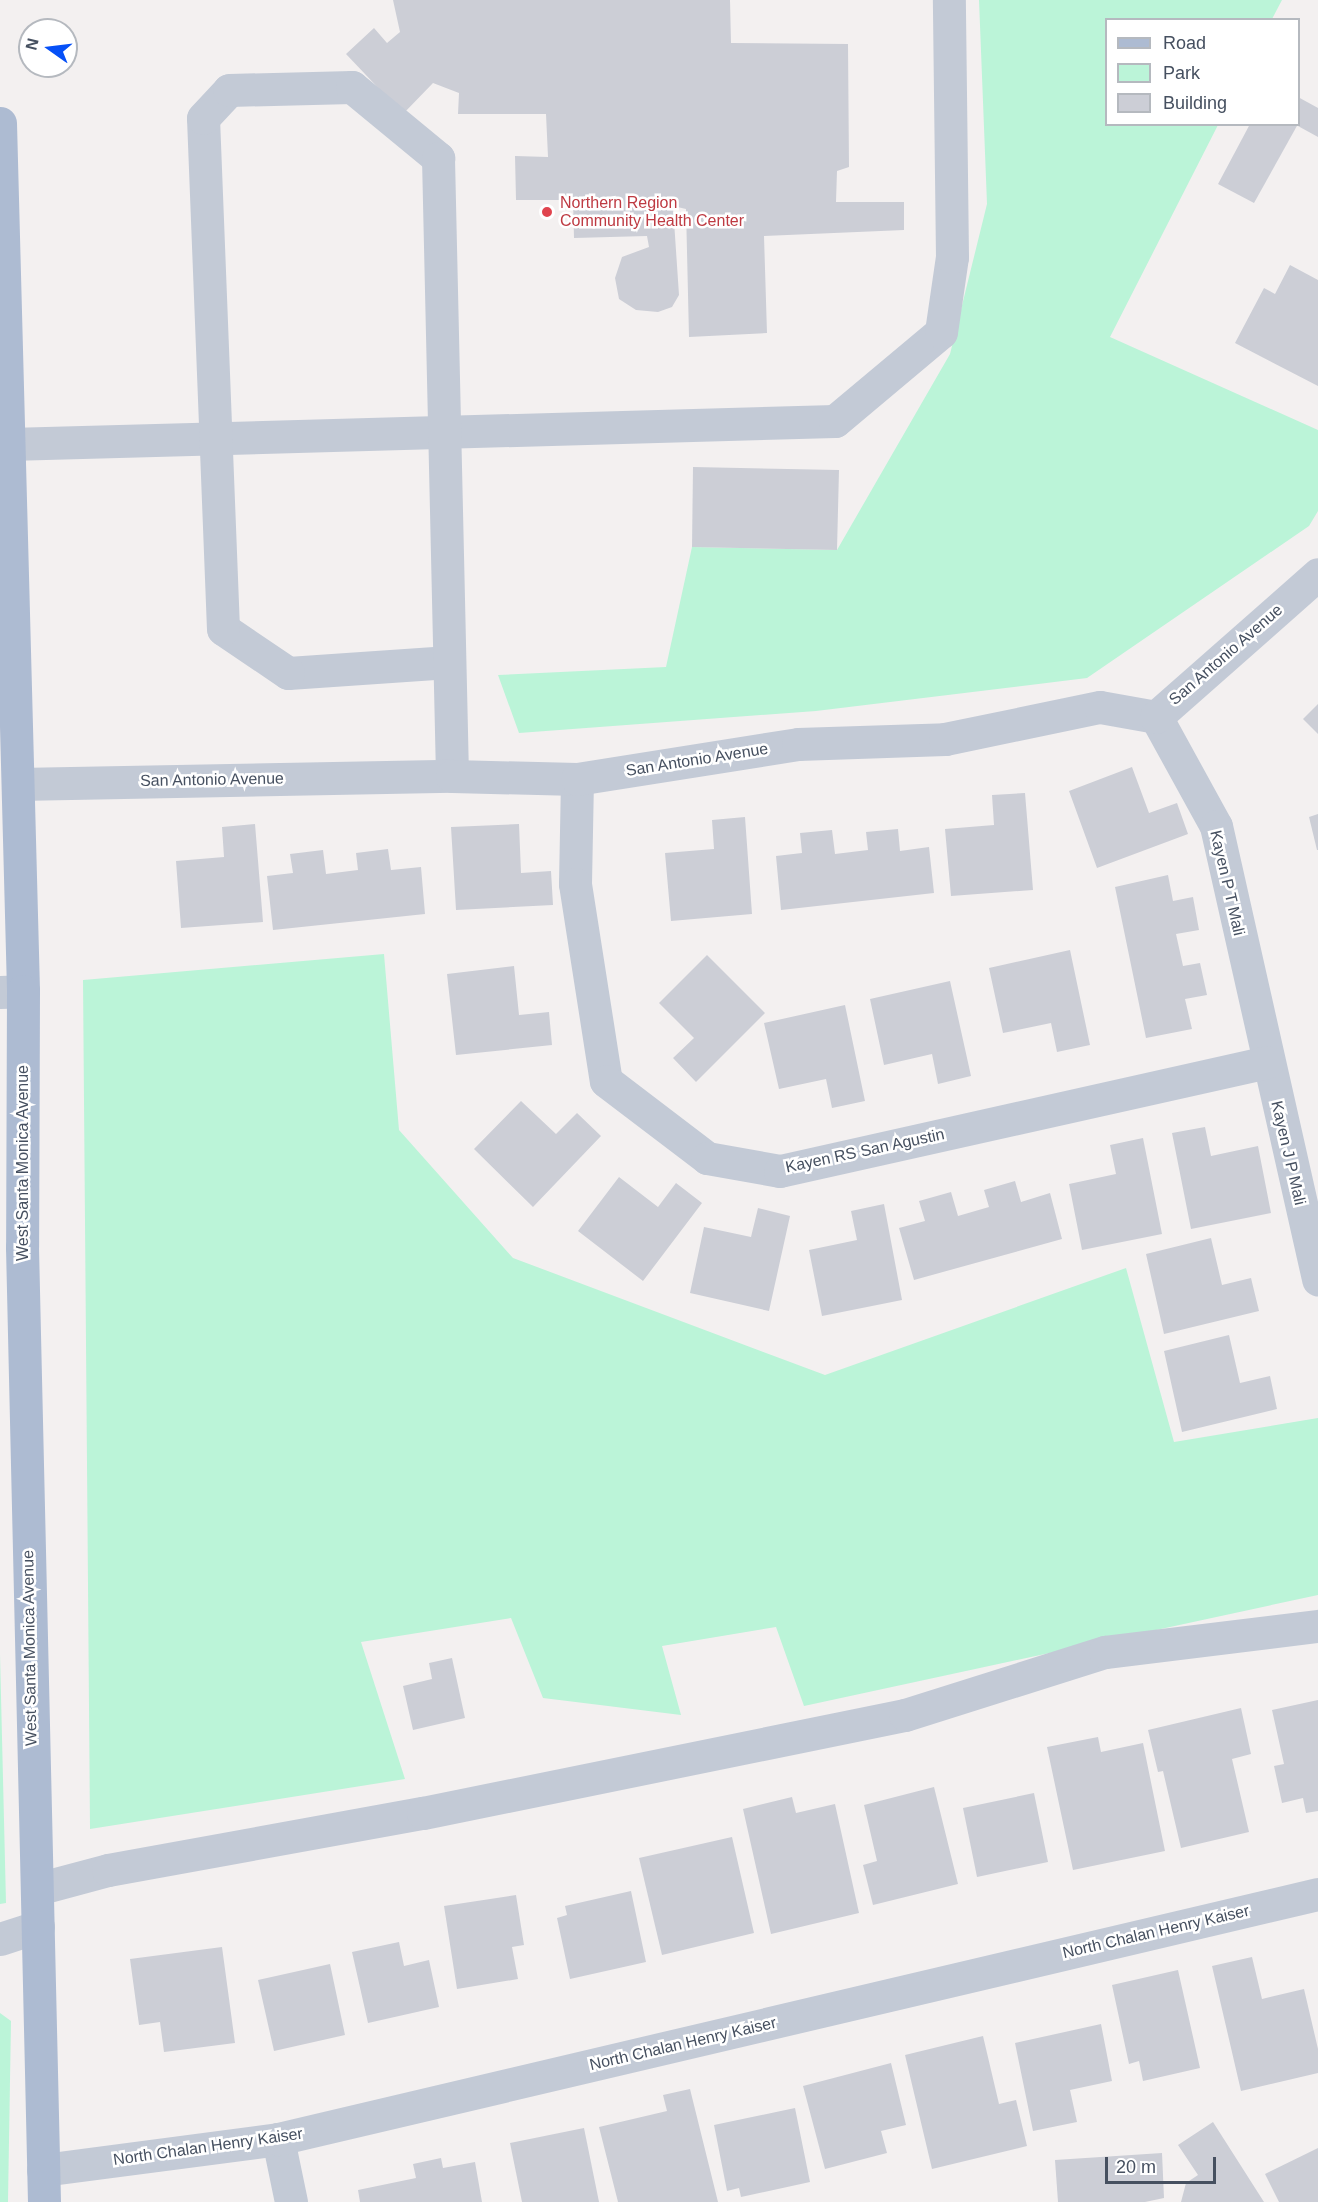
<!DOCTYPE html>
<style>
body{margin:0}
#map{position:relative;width:1318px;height:2202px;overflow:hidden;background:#f3f0f0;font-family:Arial,sans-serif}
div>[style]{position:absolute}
.green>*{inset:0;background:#bbf4d8}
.building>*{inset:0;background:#ccced6}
.minor>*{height:33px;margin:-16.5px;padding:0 16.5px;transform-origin:16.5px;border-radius:16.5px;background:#c3cad6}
.major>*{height:33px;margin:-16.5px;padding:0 16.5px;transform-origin:16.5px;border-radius:16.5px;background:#adbbd2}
.dots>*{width:16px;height:16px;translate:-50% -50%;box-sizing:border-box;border:3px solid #fff;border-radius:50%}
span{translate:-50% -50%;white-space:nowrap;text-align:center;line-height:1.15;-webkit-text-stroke:5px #fff;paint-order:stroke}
.health-label{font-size:16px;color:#be3a42}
.left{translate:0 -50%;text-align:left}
.street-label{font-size:16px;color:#465060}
.legend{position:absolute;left:1105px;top:18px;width:195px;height:108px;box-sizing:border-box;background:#fff;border:2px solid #b5b9bf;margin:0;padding:8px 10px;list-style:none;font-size:18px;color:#465060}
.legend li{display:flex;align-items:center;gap:12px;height:30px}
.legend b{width:30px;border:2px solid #b5b9bf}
.north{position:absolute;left:18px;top:18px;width:60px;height:60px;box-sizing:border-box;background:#fff;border:2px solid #b5b9bf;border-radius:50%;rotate:284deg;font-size:16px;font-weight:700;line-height:24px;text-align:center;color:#465060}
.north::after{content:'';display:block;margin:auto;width:21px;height:27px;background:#0650f7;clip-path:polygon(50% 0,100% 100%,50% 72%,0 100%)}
.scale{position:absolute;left:1105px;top:2157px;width:111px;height:27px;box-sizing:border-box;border:3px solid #465060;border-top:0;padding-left:8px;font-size:18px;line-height:21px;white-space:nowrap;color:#465060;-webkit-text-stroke:4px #fff;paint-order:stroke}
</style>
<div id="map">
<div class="green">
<div style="clip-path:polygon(979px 0,1282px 0,1272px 19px,1106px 20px,1106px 124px,1218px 125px,1110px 337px,1318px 430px,1318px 511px,1309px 526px,1087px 678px,816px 711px,519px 733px,498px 675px,666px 667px,692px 547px,837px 550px,950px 354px,987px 204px)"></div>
<div style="clip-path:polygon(384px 954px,399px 1130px,513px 1258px,825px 1375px,1126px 1268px,1174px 1442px,1318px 1418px,1318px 1595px,804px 1706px,776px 1627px,662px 1646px,681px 1715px,543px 1698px,511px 1618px,361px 1642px,405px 1779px,90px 1829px,83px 980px)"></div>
<div style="clip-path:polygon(0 1654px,6px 1903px,0 1904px)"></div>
<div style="clip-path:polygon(0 2013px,11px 2021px,8px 2202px,0 2202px)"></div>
</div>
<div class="building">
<div style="clip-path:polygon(393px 0,730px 0,731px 43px,848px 44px,849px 167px,837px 171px,836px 202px,904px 202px,904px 230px,764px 236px,767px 333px,689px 337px,686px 209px,673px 206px,679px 295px,672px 307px,658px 312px,636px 310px,619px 299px,615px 278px,622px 257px,649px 247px,647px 236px,574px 238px,573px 200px,516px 200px,515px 156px,548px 157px,546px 114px,458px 114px,459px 93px,433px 83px,403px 114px,346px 54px,374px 28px,387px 43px,400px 32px)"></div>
<div style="clip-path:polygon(1298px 97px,1318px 108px,1318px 137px,1298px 126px)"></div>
<div style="clip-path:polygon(1250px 124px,1298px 124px,1254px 203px,1218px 184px)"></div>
<div style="clip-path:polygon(1290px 265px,1318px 280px,1318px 386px,1235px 343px,1264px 288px,1275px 294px)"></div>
<div style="clip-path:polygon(693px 467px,839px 470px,837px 550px,692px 547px)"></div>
<div style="clip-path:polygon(1318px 704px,1318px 734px,1303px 719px)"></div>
<div style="clip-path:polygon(1132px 767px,1149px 813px,1177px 803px,1188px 834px,1097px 868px,1069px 791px)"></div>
<div style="clip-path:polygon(1025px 793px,1033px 890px,951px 896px,945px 829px,994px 825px,992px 795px)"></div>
<div style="clip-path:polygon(1318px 814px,1318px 850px,1317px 850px,1309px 817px)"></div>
<div style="clip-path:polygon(745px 817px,752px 914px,671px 921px,665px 853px,714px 849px,712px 820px)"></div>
<div style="clip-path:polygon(255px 824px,263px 922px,181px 928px,176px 861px,224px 857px,222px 827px)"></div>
<div style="clip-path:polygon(519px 824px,521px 873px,551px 871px,553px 905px,456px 910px,451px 827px)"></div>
<div style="clip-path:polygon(898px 829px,900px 851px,929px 847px,934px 893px,781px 910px,776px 856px,802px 853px,800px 833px,832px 830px,835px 854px,868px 850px,866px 832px)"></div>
<div style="clip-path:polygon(388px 849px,391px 870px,421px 867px,425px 914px,273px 930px,267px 876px,293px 873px,290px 854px,323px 850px,326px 874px,358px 870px,356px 853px)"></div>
<div style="clip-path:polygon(1168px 875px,1173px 901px,1193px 897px,1199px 930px,1176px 934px,1183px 966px,1200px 963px,1207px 995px,1185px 999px,1192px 1029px,1146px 1038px,1115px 887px)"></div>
<div style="clip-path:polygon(1070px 950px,1090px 1045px,1057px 1052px,1051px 1023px,1003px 1033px,989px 968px)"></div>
<div style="clip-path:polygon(707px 955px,765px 1013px,696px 1082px,673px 1058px,694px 1038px,659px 1003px)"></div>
<div style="clip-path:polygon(514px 966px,519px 1015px,549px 1012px,552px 1045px,456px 1055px,447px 974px)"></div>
<div style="clip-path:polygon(950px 981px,971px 1076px,938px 1084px,932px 1054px,884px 1065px,870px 999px)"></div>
<div style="clip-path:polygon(845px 1005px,865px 1101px,832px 1108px,826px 1079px,779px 1089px,764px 1023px)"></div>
<div style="clip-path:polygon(521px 1101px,556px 1134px,577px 1113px,601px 1136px,533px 1207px,474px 1149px)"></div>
<div style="clip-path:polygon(1205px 1127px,1211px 1156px,1258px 1146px,1271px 1213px,1191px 1229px,1172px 1133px)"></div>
<div style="clip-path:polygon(1143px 1138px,1162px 1234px,1082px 1250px,1069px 1184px,1116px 1174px,1110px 1145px)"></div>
<div style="clip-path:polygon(619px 1177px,658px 1207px,676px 1183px,702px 1203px,643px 1281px,578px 1231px)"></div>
<div style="clip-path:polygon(1015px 1181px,1021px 1202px,1050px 1193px,1062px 1239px,914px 1280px,899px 1228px,925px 1221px,919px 1201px,951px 1192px,958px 1216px,989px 1207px,984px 1190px)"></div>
<div style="clip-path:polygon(884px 1204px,902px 1300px,822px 1316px,809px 1250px,857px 1240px,851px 1211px)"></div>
<div style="clip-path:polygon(758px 1208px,790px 1216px,769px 1311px,690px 1293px,704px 1227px,751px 1237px)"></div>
<div style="clip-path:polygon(1211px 1238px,1222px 1285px,1251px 1278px,1259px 1311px,1164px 1334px,1146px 1254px)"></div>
<div style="clip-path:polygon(1229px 1335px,1240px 1383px,1270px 1376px,1277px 1409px,1182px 1432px,1164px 1351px)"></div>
<div style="clip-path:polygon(452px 1658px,465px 1718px,413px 1730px,403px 1686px,432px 1679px,429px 1663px)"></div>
<div style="clip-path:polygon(1318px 1700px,1318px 1811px,1306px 1813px,1303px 1798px,1282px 1803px,1274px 1766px,1284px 1764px,1272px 1710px)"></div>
<div style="clip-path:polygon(1241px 1708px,1251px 1754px,1232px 1759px,1249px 1832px,1181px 1848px,1163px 1771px,1158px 1772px,1148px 1730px)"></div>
<div style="clip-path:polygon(1098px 1737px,1101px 1752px,1143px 1743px,1165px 1851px,1073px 1870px,1047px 1747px)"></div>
<div style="clip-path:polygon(934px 1787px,958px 1884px,873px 1905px,863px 1865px,877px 1861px,864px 1805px)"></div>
<div style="clip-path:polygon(1034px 1793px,1048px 1862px,977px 1877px,963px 1808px)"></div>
<div style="clip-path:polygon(792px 1797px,796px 1813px,835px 1804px,859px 1913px,771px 1934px,743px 1809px)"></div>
<div style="clip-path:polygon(732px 1837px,754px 1933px,662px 1955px,639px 1858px)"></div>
<div style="clip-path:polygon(631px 1891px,646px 1962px,570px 1979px,557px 1918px,567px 1915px,565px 1906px)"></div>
<div style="clip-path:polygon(516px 1895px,524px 1945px,512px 1947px,518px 1979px,457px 1989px,444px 1906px)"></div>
<div style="clip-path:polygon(399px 1942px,404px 1966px,429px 1960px,439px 2007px,368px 2023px,352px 1952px)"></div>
<div style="clip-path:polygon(222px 1947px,235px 2043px,164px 2052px,160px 2022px,139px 2025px,130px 1959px)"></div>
<div style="clip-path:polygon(1252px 1957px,1262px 1999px,1304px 1989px,1318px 2049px,1318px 2073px,1241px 2091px,1212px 1966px)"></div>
<div style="clip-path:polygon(330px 1964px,345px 2035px,274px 2051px,258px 1980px)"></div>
<div style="clip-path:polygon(1178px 1970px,1200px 2068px,1143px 2081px,1139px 2061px,1129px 2064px,1112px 1985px)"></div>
<div style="clip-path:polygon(1101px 2024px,1112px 2081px,1070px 2090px,1077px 2122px,1033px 2131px,1015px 2043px)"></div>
<div style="clip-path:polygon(983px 2036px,999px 2104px,1016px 2100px,1027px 2146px,932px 2169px,905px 2055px)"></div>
<div style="clip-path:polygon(891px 2063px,906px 2125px,881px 2131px,887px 2153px,825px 2169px,803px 2086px)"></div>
<div style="clip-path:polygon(690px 2089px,718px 2202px,618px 2202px,599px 2127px,667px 2111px,663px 2095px)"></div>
<div style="clip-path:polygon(795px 2108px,810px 2182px,741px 2197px,739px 2188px,727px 2191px,714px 2125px)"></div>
<div style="clip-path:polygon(1213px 2122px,1264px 2202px,1181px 2202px,1186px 2183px,1198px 2175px,1178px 2145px)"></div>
<div style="clip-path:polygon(584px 2128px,599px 2202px,522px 2202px,510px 2143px)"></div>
<div style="clip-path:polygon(1318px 2148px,1318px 2202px,1279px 2202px,1265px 2174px)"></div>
<div style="clip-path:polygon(1162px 2153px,1164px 2198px,1145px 2202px,1058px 2202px,1055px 2160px)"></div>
<div style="clip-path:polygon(441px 2158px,443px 2168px,475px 2162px,482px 2202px,360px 2202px,358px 2190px,416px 2178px,413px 2164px)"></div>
</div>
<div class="minor">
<div style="left:9px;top:444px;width:826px;rotate:-1.59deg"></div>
<div style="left:835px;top:421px;width:138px;rotate:-40deg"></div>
<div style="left:941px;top:332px;width:76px;rotate:-81.7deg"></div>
<div style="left:952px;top:257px;width:257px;rotate:-90.7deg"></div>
<div style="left:449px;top:662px;width:161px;rotate:176.1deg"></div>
<div style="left:288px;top:673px;width:78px;rotate:-145.9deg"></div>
<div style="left:223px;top:629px;width:511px;rotate:-92.24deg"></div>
<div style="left:203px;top:118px;width:38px;rotate:-47deg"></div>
<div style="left:229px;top:90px;width:123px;rotate:-1.4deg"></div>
<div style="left:352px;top:87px;width:112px;rotate:39.5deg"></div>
<div style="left:438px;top:158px;width:618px;rotate:88.7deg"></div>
<div style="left:1156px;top:717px;width:124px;rotate:61.2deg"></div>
<div style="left:1216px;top:826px;width:465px;rotate:77.3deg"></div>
<div style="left:577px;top:779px;width:105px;rotate:91.1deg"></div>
<div style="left:575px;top:884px;width:199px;rotate:81.1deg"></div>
<div style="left:606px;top:1081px;width:127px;rotate:37.3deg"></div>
<div style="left:707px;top:1158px;width:74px;rotate:10.1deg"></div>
<div style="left:780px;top:1171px;width:499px;rotate:-12.6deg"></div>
<div style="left:18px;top:784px;width:434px;rotate:-1.1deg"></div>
<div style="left:452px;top:776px;width:125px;rotate:1.4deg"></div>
<div style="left:577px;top:779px;width:224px;rotate:-9deg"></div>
<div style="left:798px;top:744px;width:147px;rotate:-1.9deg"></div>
<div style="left:945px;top:739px;width:158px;rotate:-11.7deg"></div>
<div style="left:1100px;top:707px;width:57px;rotate:10.1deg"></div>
<div style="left:1156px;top:717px;width:216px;rotate:-41.4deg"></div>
<div style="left:0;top:992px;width:23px;rotate:-2deg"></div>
<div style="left:37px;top:1889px;width:73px;rotate:-15deg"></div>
<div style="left:108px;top:1870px;width:320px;rotate:-10.3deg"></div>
<div style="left:423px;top:1813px;width:492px;rotate:-11.5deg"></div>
<div style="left:905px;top:1715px;width:210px;rotate:-17.5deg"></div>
<div style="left:1105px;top:1652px;width:215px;rotate:-7deg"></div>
<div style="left:0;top:1939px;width:40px;rotate:-18deg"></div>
<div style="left:278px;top:2139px;width:64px;rotate:78.3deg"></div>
<div style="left:43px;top:2170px;width:237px;rotate:-7.5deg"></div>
<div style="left:278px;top:2139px;width:1068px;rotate:-13.26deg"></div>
</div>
<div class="major">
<div style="left:0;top:123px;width:868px;rotate:88.48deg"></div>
<div style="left:23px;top:991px;width:256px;rotate:90.2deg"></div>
<div style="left:22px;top:1247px;width:955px;rotate:88.68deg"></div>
</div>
<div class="dots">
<div style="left:547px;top:212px;background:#e0444e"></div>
</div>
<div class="health-label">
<span class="left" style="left:560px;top:212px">Northern Region<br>Community Health Center</span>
</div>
<div class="street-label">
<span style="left:1226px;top:655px;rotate:-41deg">San Antonio Avenue</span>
<span style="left:697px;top:760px;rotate:-9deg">San Antonio Avenue</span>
<span style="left:212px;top:780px;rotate:-1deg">San Antonio Avenue</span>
<span style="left:1227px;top:883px;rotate:77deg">Kayen P T Mali</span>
<span style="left:865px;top:1151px;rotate:-12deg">Kayen RS San Agustin</span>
<span style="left:1288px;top:1153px;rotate:77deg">Kayen J P Mali</span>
<span style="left:23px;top:1163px;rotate:-90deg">West Santa Monica Avenue</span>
<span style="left:30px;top:1648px;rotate:-91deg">West Santa Monica Avenue</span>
<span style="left:1156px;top:1932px;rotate:-13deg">North Chalan Henry Kaiser</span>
<span style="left:683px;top:2044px;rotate:-13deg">North Chalan Henry Kaiser</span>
<span style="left:208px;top:2147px;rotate:-8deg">North Chalan Henry Kaiser</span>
</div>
<ul class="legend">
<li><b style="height:8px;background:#adbbd2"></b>Road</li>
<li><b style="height:16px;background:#bbf4d8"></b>Park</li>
<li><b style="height:16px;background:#ccced6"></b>Building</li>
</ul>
<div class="north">N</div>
<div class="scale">20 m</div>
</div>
